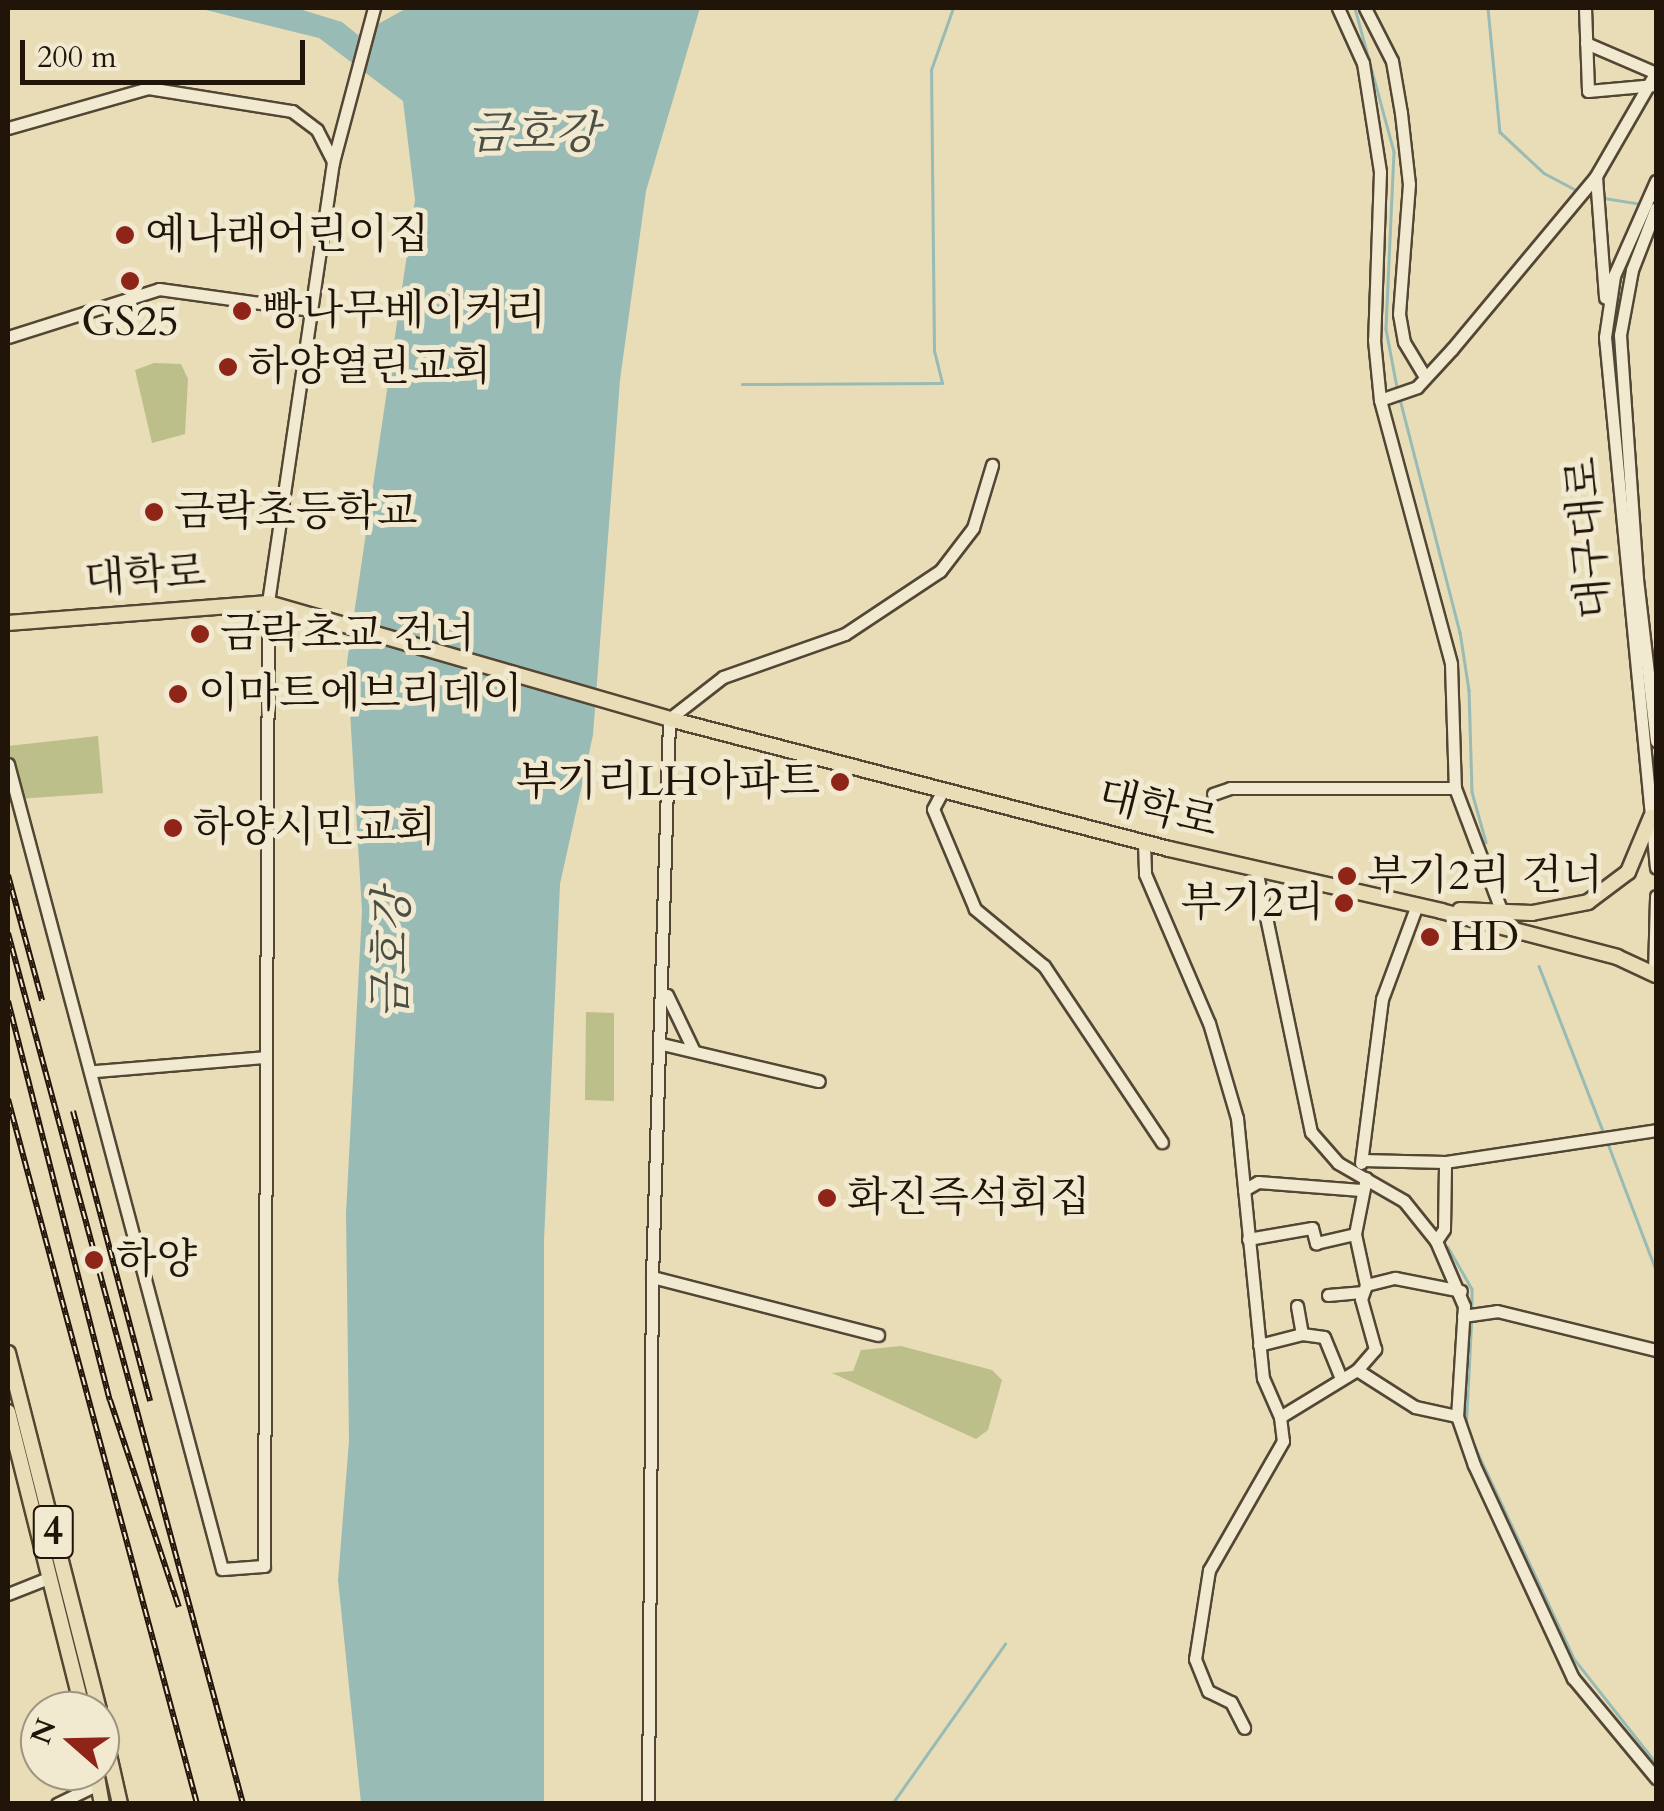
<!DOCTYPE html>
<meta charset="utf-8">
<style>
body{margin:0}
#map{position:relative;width:1664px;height:1811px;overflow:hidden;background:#e9ddb7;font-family:Cardo,"Noto Serif KR",serif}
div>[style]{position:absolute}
.green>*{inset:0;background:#bcbf8a}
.water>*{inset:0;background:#99bbb5}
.stream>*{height:2.5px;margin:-1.25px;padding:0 1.25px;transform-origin:1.25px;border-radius:1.25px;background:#99bbb5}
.roads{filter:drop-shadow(2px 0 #534634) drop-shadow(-2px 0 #534634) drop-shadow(0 2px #534634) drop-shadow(0 -2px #534634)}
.minor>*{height:11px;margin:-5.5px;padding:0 5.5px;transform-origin:5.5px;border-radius:5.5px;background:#f1e9d0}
.major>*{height:14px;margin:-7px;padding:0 7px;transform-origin:7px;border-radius:7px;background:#e9ddb7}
.rail>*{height:6px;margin-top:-3px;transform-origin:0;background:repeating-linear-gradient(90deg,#f1e9d0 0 8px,#211408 0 16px);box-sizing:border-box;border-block:2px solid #211408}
.dots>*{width:28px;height:28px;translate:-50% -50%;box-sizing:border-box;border:5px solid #f1e9d0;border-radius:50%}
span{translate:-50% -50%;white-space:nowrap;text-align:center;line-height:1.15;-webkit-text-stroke:10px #f1e9d0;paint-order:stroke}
.shield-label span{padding:2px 8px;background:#f1e9d0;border:2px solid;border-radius:8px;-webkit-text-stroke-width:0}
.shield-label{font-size:40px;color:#211408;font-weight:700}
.poi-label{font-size:42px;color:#211408}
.left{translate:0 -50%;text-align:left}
.right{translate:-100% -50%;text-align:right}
.street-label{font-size:42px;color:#211408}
.water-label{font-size:45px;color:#4b4e45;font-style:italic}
.frame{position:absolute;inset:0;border:10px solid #211408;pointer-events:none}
.north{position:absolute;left:20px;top:1691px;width:100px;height:100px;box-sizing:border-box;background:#f1e9d0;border:2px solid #9e9480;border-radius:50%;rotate:290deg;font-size:28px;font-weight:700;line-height:40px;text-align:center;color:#211408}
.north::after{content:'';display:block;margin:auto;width:35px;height:45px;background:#8f2418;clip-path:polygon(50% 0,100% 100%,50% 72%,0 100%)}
.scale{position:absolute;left:20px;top:40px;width:285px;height:45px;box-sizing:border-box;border:5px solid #211408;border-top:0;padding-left:12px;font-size:30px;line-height:35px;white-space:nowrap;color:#211408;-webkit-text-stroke:8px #f1e9d0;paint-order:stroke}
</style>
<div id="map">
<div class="green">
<div style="clip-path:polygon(154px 363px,181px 364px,188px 379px,185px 434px,152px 443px,135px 370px)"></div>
<div style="clip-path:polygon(98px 736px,103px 793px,18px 799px,8px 746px)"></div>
<div style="clip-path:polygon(586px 1012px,614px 1013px,614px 1101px,585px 1100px)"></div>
<div style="clip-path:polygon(901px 1346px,992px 1370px,1002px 1380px,988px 1430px,976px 1439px,832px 1373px,853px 1371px,861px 1350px)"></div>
</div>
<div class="water">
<div style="clip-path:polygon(198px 8px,296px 8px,342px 22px,358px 35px,407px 8px,700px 8px,646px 191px,620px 380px,593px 735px,560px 884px,544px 1241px,544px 1803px,361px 1803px,338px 1580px,349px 1441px,346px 1213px,362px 911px,347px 662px,415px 200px,403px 101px,319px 38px)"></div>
</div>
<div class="stream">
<div style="left:1355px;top:8px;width:149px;rotate:74.8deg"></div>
<div style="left:1394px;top:152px;width:177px;rotate:92.6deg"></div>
<div style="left:1386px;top:329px;width:59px;rotate:79.3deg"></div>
<div style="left:1488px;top:8px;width:125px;rotate:84.5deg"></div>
<div style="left:1500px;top:132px;width:60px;rotate:43deg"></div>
<div style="left:1544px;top:173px;width:38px;rotate:28deg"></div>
<div style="left:1604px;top:198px;width:37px;rotate:9deg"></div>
<div style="left:742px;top:384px;width:200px;rotate:-0.3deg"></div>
<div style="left:942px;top:383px;width:33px;rotate:-104deg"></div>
<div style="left:934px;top:351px;width:281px;rotate:-90.6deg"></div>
<div style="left:931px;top:70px;width:66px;rotate:-70.5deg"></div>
<div style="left:1400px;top:399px;width:241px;rotate:75.6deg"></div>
<div style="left:1460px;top:632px;width:59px;rotate:81.2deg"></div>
<div style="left:1469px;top:690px;width:102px;rotate:88.3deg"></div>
<div style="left:1472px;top:792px;width:52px;rotate:74.4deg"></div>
<div style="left:1539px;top:966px;width:180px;rotate:68.8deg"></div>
<div style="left:1607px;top:1141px;width:138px;rotate:69.2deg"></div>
<div style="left:1448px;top:1247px;width:48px;rotate:60.3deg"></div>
<div style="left:1472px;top:1289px;width:19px;rotate:90deg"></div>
<div style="left:1466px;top:1423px;width:100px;rotate:-87.1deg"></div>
<div style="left:1468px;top:1432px;width:252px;rotate:64.9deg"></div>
<div style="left:1575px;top:1660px;width:131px;rotate:51.8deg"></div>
<div style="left:892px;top:1804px;width:196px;rotate:-54.8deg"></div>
</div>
<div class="roads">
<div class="minor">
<div style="left:1338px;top:8px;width:60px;rotate:65.6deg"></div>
<div style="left:1363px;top:63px;width:110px;rotate:81.1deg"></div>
<div style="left:1380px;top:172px;width:168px;rotate:92deg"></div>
<div style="left:1374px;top:340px;width:60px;rotate:84.3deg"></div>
<div style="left:1380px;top:400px;width:273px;rotate:74.9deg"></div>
<div style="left:1451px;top:664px;width:124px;rotate:88.2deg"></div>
<div style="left:1455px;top:788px;width:130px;rotate:69.3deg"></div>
<div style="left:1365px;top:8px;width:59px;rotate:63deg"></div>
<div style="left:1392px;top:61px;width:53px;rotate:80.2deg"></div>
<div style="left:1401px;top:113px;width:71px;rotate:83.6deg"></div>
<div style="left:1409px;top:184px;width:130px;rotate:94.4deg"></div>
<div style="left:1399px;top:314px;width:28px;rotate:80deg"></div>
<div style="left:1404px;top:342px;width:39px;rotate:59deg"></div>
<div style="left:1585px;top:8px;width:83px;rotate:87.9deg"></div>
<div style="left:1588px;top:91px;width:67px;rotate:-5.1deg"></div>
<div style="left:1586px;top:43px;width:76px;rotate:23.2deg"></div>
<div style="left:8px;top:128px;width:146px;rotate:-15.9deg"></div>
<div style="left:148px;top:88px;width:146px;rotate:9.1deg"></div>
<div style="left:292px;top:111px;width:31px;rotate:37deg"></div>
<div style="left:317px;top:130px;width:36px;rotate:63deg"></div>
<div style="left:333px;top:162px;width:446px;rotate:98.4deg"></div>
<div style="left:268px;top:603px;width:963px;rotate:90.24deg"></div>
<div style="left:264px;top:1566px;width:42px;rotate:175.9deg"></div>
<div style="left:222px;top:1569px;width:833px;rotate:-104.89deg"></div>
<div style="left:333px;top:162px;width:159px;rotate:-75.1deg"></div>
<div style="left:1596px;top:177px;width:121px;rotate:85.7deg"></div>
<div style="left:1656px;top:181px;width:104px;rotate:113.9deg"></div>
<div style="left:1614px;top:276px;width:62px;rotate:98.4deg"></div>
<div style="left:1605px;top:337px;width:533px;rotate:84.51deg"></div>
<div style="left:1656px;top:208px;width:66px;rotate:111.2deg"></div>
<div style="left:1632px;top:270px;width:66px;rotate:100.5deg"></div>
<div style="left:1620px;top:335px;width:245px;rotate:86deg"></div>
<div style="left:1637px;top:579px;width:163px;rotate:83.3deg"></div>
<div style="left:8px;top:337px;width:158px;rotate:-17.6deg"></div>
<div style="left:159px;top:289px;width:152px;rotate:7.9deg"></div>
<div style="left:1380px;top:400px;width:39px;rotate:-19deg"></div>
<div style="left:1417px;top:387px;width:52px;rotate:-47.4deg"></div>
<div style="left:1452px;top:349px;width:225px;rotate:-50.2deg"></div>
<div style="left:1596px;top:176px;width:120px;rotate:-60deg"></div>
<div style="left:942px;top:792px;width:19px;rotate:118deg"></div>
<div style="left:933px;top:809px;width:108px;rotate:67.2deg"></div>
<div style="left:975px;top:909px;width:89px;rotate:39.6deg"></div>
<div style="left:1044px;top:966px;width:212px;rotate:56.2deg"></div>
<div style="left:1213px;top:794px;width:18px;rotate:-19deg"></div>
<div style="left:1230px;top:788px;width:225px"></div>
<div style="left:1144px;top:843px;width:31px;rotate:88deg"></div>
<div style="left:1145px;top:874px;width:162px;rotate:66.8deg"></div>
<div style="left:1209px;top:1023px;width:99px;rotate:73.6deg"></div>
<div style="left:1237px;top:1118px;width:261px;rotate:84.3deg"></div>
<div style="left:1263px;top:1378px;width:43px;rotate:66.4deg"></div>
<div style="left:1280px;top:1417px;width:24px;rotate:83deg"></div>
<div style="left:1283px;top:1441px;width:149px;rotate:119.8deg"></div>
<div style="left:1209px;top:1570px;width:90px;rotate:98.9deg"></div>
<div style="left:1195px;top:1659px;width:35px;rotate:68deg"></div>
<div style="left:1208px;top:1691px;width:25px;rotate:26deg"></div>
<div style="left:1231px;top:1702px;width:29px;rotate:63deg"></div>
<div style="left:1256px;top:869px;width:269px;rotate:78.2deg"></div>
<div style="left:1311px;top:1132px;width:41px;rotate:48.9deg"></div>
<div style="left:1338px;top:1163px;width:76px;rotate:29.9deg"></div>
<div style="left:1404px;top:1201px;width:51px;rotate:51.3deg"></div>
<div style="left:1436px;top:1241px;width:71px;rotate:66.7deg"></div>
<div style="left:1464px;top:1306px;width:110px;rotate:93.6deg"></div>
<div style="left:1457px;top:1416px;width:52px;rotate:70.9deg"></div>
<div style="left:1474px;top:1465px;width:235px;rotate:65.1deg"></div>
<div style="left:1573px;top:1678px;width:130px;rotate:50.3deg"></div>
<div style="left:1654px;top:974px;width:78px;rotate:-88.5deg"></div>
<div style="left:667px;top:995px;width:60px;rotate:64.3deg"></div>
<div style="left:662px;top:1044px;width:161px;rotate:13.3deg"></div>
<div style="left:95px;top:1071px;width:170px;rotate:-4.7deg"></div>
<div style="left:1362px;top:1160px;width:83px;rotate:1.4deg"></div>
<div style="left:1445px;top:1162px;width:213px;rotate:-8.6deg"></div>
<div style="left:1361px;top:1163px;width:165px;rotate:-82.7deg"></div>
<div style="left:1382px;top:999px;width:100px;rotate:-69.6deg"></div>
<div style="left:1244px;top:1190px;width:16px;rotate:-30deg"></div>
<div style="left:1258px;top:1182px;width:103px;rotate:4.4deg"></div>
<div style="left:1248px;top:1239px;width:65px;rotate:-9.8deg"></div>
<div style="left:1312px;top:1228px;width:16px;rotate:75deg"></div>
<div style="left:1316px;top:1243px;width:40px;rotate:-13deg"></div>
<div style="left:1436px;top:1241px;width:14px;rotate:-56deg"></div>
<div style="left:1444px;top:1229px;width:67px;rotate:-89.1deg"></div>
<div style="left:1366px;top:1285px;width:30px;rotate:-14deg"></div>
<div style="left:1395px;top:1278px;width:67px;rotate:11.1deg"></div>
<div style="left:1328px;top:1295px;width:33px;rotate:-5deg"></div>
<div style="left:1297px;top:1306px;width:28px;rotate:80deg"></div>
<div style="left:1463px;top:1316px;width:34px;rotate:-8deg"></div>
<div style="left:1497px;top:1311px;width:164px;rotate:13.8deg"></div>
<div style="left:878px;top:1335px;width:233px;rotate:-165.6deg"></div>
<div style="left:652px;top:1277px;width:558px;rotate:-88.25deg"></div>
<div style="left:669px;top:719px;width:68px;rotate:-37.9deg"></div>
<div style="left:723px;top:677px;width:129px;rotate:-19.4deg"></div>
<div style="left:845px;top:634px;width:114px;rotate:-33.6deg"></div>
<div style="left:940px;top:571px;width:54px;rotate:-52.5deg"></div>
<div style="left:973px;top:528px;width:66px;rotate:-73.2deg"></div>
<div style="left:1259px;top:1345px;width:44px;rotate:-14.3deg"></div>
<div style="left:1302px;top:1334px;width:22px;rotate:8deg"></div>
<div style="left:1324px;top:1337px;width:42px;rotate:67.7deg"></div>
<div style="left:1357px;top:1370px;width:28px;rotate:-49deg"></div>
<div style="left:1375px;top:1349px;width:52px;rotate:-105.6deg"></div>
<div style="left:1361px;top:1299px;width:15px;rotate:-70deg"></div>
<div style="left:1366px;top:1285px;width:52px;rotate:-102.2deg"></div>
<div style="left:1355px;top:1234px;width:57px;rotate:-78.9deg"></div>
<div style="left:1280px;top:1417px;width:90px;rotate:-31.4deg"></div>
<div style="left:1357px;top:1370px;width:69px;rotate:32.5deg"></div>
<div style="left:1415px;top:1407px;width:43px;rotate:12.1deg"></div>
<div style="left:8px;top:1594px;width:43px;rotate:-21.8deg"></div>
<div style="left:57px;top:1804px;width:46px;rotate:-26deg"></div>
<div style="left:648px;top:1804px;width:527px;rotate:-89.57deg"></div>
</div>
<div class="major">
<div style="left:8px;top:623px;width:261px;rotate:-4.4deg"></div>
<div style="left:268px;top:603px;width:417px;rotate:16.1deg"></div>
<div style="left:669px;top:719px;width:517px;rotate:14.57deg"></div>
<div style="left:1169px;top:849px;width:279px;rotate:12.8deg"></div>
<div style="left:1441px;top:911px;width:182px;rotate:14.6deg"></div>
<div style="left:1617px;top:957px;width:43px;rotate:24.8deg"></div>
<div style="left:1460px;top:910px;width:72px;rotate:2.4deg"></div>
<div style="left:1532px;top:913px;width:57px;rotate:-11.1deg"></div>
<div style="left:1588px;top:902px;width:50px;rotate:-36.9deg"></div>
<div style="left:1628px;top:872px;width:60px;rotate:-67.3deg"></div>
<div style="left:8px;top:1353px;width:369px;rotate:75.7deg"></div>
<div style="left:8px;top:1412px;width:308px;rotate:75.9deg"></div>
<div style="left:100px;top:1715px;width:91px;rotate:77.3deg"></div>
<div style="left:96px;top:1771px;width:34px;rotate:80deg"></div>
</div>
</div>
<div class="rail">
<div style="left:8px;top:875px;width:130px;rotate:74.8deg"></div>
<div style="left:8px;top:933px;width:902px;rotate:74.9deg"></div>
<div style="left:8px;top:1001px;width:412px;rotate:75.7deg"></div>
<div style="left:110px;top:1400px;width:218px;rotate:71.6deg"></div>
<div style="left:8px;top:1099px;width:730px;rotate:74.99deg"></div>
<div style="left:73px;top:1111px;width:300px;rotate:75.1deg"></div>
</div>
<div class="dots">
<div style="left:125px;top:235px;background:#8f2418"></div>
<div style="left:130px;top:281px;background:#8f2418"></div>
<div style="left:242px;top:311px;background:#8f2418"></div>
<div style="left:228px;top:367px;background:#8f2418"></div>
<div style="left:154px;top:512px;background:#8f2418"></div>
<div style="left:200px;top:634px;background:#8f2418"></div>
<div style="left:178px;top:694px;background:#8f2418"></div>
<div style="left:840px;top:782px;background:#8f2418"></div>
<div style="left:173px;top:828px;background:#8f2418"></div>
<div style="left:1347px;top:876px;background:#8f2418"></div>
<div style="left:1344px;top:903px;background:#8f2418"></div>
<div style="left:1430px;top:937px;background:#8f2418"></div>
<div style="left:827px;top:1198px;background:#8f2418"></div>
<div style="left:94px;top:1260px;background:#8f2418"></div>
</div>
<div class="shield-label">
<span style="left:53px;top:1532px">4</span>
</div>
<div class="poi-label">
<span class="left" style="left:145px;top:235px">예나래어린이집</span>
<span class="left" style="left:262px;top:311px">빵나무베이커리</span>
<span style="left:130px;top:322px">GS25</span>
<span class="left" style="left:248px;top:367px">하양열린교회</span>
<span class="left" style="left:174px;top:512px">금락초등학교</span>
<span class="left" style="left:220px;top:634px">금락초교 건너</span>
<span class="left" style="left:198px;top:694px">이마트에브리데이</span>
<span class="right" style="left:820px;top:782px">부기리LH아파트</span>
<span class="left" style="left:193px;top:828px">하양시민교회</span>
<span class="left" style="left:1367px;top:876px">부기2리 건너</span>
<span class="right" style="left:1324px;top:903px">부기2리</span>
<span class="left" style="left:1450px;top:937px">HD</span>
<span class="left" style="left:847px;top:1198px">화진즉석회집</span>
<span class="left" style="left:116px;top:1260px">하양</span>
</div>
<div class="street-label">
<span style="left:1589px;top:538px;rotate:-95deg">대구대로</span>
<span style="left:145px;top:576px;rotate:-4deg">대학로</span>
<span style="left:1158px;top:809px;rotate:14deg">대학로</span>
</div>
<div class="water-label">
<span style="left:533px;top:134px">금호강</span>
<span style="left:392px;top:954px;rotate:-89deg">금호강</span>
</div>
<div class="frame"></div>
<div class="north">N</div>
<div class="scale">200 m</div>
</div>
